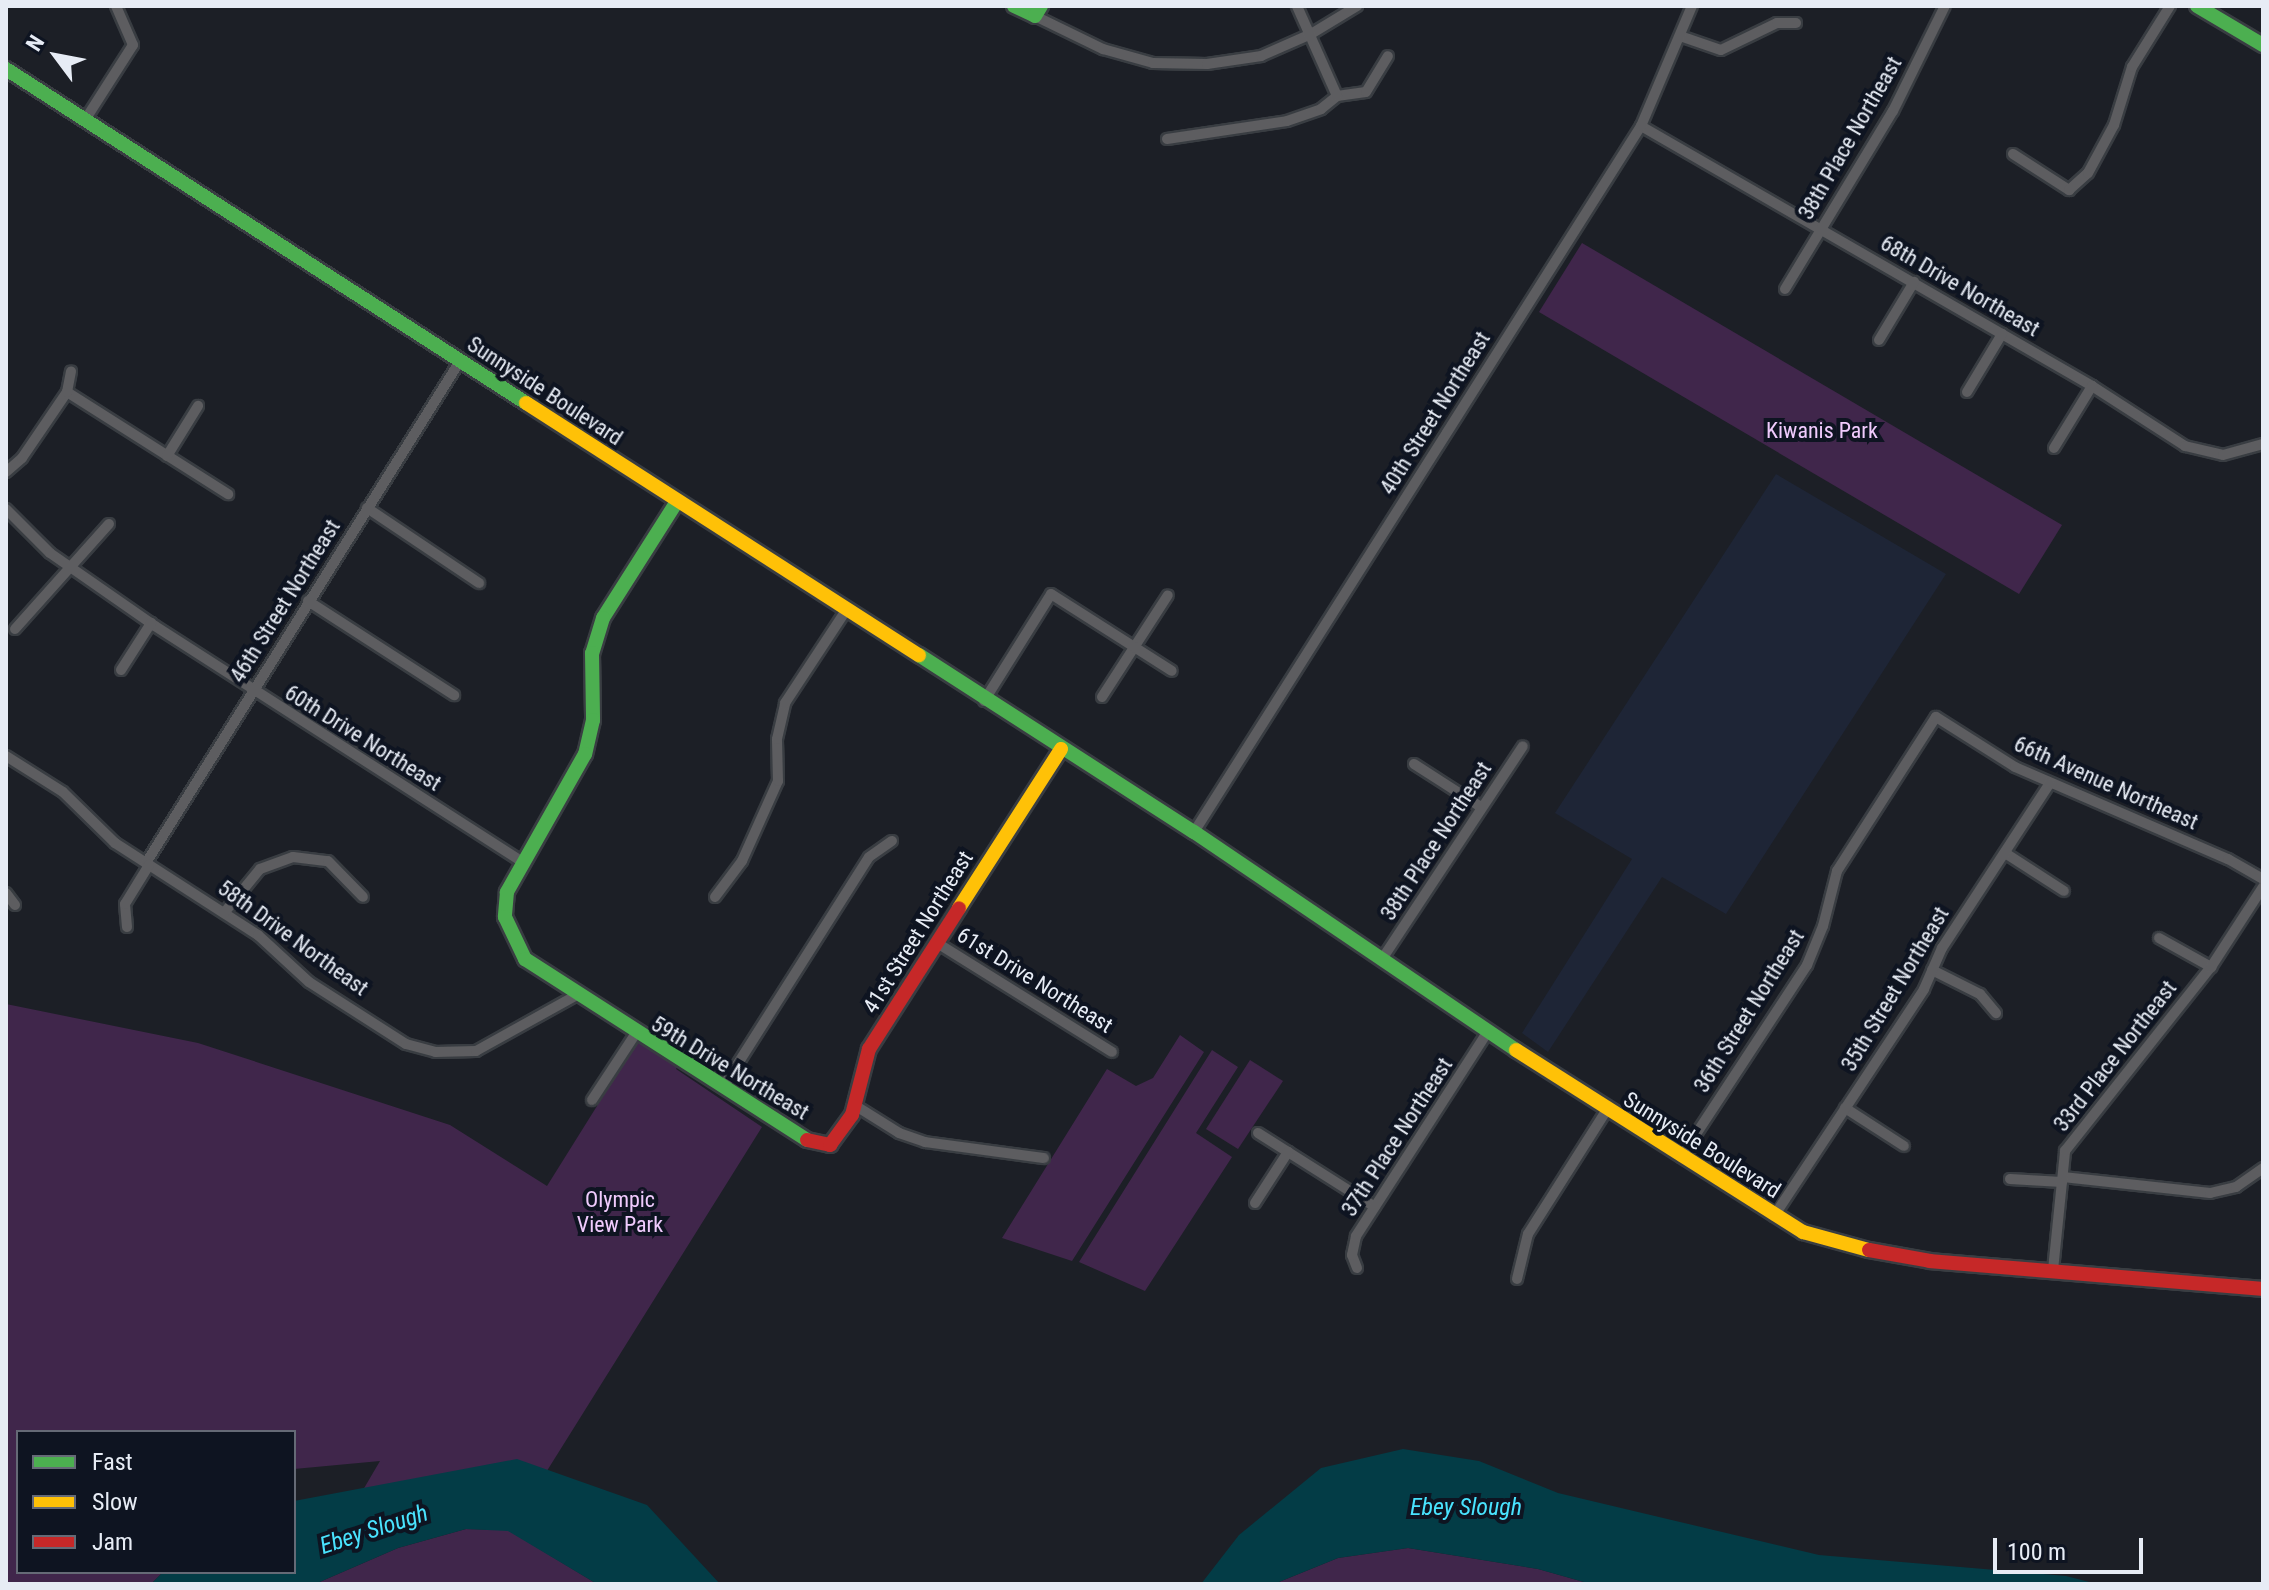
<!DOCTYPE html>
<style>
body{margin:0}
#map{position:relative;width:2269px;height:1590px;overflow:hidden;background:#1c1f26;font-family:"Roboto Condensed",sans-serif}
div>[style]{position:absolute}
.built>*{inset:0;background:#1e2536}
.green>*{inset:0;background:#40264b}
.water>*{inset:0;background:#033c46}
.roads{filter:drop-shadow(2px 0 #393d42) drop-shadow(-2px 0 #393d42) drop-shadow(0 2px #393d42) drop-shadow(0 -2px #393d42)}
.street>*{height:10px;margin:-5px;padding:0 5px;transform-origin:5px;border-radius:5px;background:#5d5d60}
.fast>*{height:14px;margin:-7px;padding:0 7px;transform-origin:7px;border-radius:7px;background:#4caf50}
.slow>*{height:14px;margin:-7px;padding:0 7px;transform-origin:7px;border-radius:7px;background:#ffc107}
.jam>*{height:14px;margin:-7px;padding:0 7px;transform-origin:7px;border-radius:7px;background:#c62828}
span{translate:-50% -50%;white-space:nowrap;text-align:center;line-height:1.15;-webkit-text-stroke:8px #0e1421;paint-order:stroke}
.street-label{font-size:22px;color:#e7ecf5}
.park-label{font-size:22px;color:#f0cbfd}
.water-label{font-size:24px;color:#49e3fe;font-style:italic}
.frame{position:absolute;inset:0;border:8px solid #e7ecf5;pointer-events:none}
.legend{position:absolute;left:16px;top:1430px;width:280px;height:144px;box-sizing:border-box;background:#0e1421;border:2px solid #656a76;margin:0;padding:10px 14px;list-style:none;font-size:24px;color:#e7ecf5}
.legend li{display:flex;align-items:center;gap:16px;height:40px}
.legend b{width:40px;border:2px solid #656a76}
.north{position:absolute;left:16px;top:16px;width:80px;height:80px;-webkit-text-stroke:6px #0e1421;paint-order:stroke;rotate:302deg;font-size:22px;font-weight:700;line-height:32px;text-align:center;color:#e7ecf5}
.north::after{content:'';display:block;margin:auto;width:28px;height:36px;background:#e7ecf5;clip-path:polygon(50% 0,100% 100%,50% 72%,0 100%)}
.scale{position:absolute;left:1993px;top:1538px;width:150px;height:36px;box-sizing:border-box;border:4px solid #e7ecf5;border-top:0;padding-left:10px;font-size:24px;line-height:28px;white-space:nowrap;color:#e7ecf5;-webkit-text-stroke:6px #0e1421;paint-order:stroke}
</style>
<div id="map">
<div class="built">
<div style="clip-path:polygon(1776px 474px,1946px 574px,1726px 914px,1662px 877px,1548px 1052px,1522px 1033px,1632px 859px,1555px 813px)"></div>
</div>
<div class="green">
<div style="clip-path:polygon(1582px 243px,2062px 525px,2019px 594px,1539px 312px)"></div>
<div style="clip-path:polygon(6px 1004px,198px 1043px,450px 1125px,547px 1186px,642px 1034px,682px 1059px,676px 1069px,762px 1127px,545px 1474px,363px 1490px,380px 1461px,294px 1469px,294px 1432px,18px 1432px,18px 1572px,163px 1572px,151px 1584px,6px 1584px)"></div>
<div style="clip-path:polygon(1180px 1035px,1204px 1052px,1072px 1261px,1002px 1238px,1107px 1069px,1136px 1086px,1153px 1078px)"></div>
<div style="clip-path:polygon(1212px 1050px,1238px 1067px,1196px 1133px,1232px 1157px,1145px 1291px,1079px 1262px)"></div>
<div style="clip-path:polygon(1250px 1060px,1283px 1081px,1238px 1149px,1206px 1129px)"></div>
<div style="clip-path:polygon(466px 1529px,508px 1530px,597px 1584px,315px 1584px,398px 1548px)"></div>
<div style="clip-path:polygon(1408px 1548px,1538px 1569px,1591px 1584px,1274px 1584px,1338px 1558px)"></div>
</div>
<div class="water">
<div style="clip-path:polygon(1403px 1449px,1479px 1461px,1558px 1493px,1819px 1555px,2066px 1576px,2097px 1584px,1591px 1584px,1538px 1569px,1408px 1548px,1338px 1558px,1274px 1584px,1201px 1584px,1239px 1535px,1321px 1468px)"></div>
<div style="clip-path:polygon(517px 1459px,647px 1505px,720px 1584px,597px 1584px,508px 1531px,466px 1529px,398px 1548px,315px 1584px,151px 1584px,163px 1572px,294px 1572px,294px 1501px)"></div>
</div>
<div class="roads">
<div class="street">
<div style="left:1035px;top:16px;width:76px;rotate:25.9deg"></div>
<div style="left:1103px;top:49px;width:52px;rotate:15.6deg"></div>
<div style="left:1153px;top:63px;width:54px;rotate:1.1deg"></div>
<div style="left:1207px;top:64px;width:55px;rotate:-8.4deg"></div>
<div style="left:1261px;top:56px;width:55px;rotate:-23.7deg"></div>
<div style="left:1311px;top:34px;width:54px;rotate:-31.3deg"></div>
<div style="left:1680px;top:36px;width:43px;rotate:18.9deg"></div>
<div style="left:1721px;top:50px;width:62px;rotate:-25.7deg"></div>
<div style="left:1777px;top:23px;width:19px"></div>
<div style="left:1337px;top:96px;width:29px;rotate:-8deg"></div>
<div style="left:1366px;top:92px;width:42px;rotate:-58.6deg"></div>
<div style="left:85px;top:120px;width:89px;rotate:-57.4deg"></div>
<div style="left:133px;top:45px;width:43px;rotate:-113.6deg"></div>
<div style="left:1641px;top:126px;width:521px;rotate:29.96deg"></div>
<div style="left:2092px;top:386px;width:111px;rotate:32.8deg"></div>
<div style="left:2185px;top:446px;width:39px;rotate:13deg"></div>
<div style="left:2223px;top:455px;width:41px;rotate:-15.4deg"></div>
<div style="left:1167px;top:139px;width:121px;rotate:-8.5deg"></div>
<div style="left:1287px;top:121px;width:36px;rotate:-19deg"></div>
<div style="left:1321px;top:109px;width:21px;rotate:-39deg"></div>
<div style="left:1337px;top:96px;width:98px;rotate:-114deg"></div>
<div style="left:2013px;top:154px;width:67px;rotate:32.7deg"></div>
<div style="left:2069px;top:190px;width:25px;rotate:-42deg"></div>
<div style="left:2088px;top:173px;width:55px;rotate:-61.6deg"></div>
<div style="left:2114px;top:125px;width:61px;rotate:-72.8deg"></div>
<div style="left:2132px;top:67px;width:72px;rotate:-58.1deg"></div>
<div style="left:1785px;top:289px;width:208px;rotate:-58.8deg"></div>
<div style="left:1893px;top:111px;width:117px;rotate:-63.7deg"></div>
<div style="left:1879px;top:340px;width:68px;rotate:-58.9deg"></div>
<div style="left:67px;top:392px;width:191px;rotate:32.4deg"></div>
<div style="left:1967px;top:392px;width:68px;rotate:-58.9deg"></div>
<div style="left:2054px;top:448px;width:73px;rotate:-58.5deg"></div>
<div style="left:167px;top:456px;width:59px;rotate:-58.2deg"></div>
<div style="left:6px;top:472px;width:21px;rotate:-41deg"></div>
<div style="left:22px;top:458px;width:80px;rotate:-55.7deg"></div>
<div style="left:67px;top:392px;width:21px;rotate:-79deg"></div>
<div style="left:367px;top:508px;width:135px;rotate:33.8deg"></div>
<div style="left:6px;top:509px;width:62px;rotate:45deg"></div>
<div style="left:50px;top:553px;width:128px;rotate:34.8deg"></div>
<div style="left:155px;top:626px;width:435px;rotate:32.7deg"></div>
<div style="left:308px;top:601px;width:174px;rotate:32.8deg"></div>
<div style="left:15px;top:629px;width:141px;rotate:-48.2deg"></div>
<div style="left:121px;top:670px;width:56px;rotate:-57.4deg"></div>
<div style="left:1102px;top:697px;width:121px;rotate:-57.1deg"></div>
<div style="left:984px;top:701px;width:126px;rotate:-57.9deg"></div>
<div style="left:1051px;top:594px;width:143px;rotate:32.5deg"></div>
<div style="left:6px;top:756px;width:67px;rotate:32.3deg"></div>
<div style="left:63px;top:792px;width:73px;rotate:44.4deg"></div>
<div style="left:115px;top:843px;width:170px;rotate:32.8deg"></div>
<div style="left:258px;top:935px;width:69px;rotate:42.7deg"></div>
<div style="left:309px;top:982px;width:115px;rotate:32.6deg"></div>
<div style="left:406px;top:1044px;width:30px;rotate:15deg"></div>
<div style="left:435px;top:1052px;width:41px;rotate:-1.4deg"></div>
<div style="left:476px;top:1051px;width:115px;rotate:-29deg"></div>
<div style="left:1414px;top:764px;width:80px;rotate:32.7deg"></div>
<div style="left:1194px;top:832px;width:836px;rotate:-57.66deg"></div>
<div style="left:1641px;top:126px;width:130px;rotate:-67deg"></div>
<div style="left:2005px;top:853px;width:70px;rotate:32.8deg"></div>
<div style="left:146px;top:863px;width:592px;rotate:-57.97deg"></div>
<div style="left:6px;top:893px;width:15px;rotate:53deg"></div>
<div style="left:715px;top:897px;width:45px;rotate:-53.1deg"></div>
<div style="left:742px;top:861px;width:88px;rotate:-65.8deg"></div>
<div style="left:778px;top:781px;width:42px;rotate:-91.4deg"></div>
<div style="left:777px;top:739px;width:37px;rotate:-77deg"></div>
<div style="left:785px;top:703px;width:109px;rotate:-56.6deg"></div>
<div style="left:224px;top:913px;width:57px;rotate:-50.7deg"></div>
<div style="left:260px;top:869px;width:35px;rotate:-20deg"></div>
<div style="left:293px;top:857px;width:35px;rotate:7deg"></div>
<div style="left:328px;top:861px;width:50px;rotate:45.8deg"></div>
<div style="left:127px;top:927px;width:23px;rotate:-95deg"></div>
<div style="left:125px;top:904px;width:46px;rotate:-58.4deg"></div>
<div style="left:2159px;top:938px;width:60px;rotate:29.1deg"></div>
<div style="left:937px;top:943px;width:206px;rotate:31.9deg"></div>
<div style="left:1382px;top:959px;width:255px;rotate:-56.5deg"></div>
<div style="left:1932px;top:970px;width:54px;rotate:26.6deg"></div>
<div style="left:1980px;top:994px;width:25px;rotate:50deg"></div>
<div style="left:723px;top:1087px;width:272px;rotate:-57.6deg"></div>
<div style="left:869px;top:857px;width:28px;rotate:-35deg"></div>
<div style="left:592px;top:1100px;width:80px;rotate:-56.7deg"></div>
<div style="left:856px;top:1106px;width:51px;rotate:32.1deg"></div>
<div style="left:899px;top:1133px;width:28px;rotate:19deg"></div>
<div style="left:925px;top:1142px;width:120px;rotate:7.7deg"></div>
<div style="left:1845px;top:1108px;width:70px;rotate:32.8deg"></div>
<div style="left:1258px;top:1133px;width:138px;rotate:32.3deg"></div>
<div style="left:1681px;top:1157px;width:230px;rotate:-56.7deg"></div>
<div style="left:1807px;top:965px;width:42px;rotate:-67.7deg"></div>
<div style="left:1823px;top:926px;width:57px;rotate:-75.7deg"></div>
<div style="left:1837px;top:871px;width:183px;rotate:-57.3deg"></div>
<div style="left:1936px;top:717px;width:93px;rotate:32.3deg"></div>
<div style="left:2015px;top:767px;width:232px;rotate:23.4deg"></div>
<div style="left:2228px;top:859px;width:40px;rotate:29.7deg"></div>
<div style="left:2063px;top:1177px;width:148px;rotate:6.2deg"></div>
<div style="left:2210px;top:1193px;width:27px;rotate:-13deg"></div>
<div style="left:2236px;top:1187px;width:33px;rotate:-35deg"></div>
<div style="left:2010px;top:1179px;width:52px;rotate:3.3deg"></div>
<div style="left:1255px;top:1203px;width:61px;rotate:-57.1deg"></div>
<div style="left:1774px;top:1216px;width:272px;rotate:-56.5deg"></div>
<div style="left:1924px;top:989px;width:45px;rotate:-66.3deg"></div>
<div style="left:1942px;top:948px;width:197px;rotate:-56.8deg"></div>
<div style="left:1357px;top:1268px;width:14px;rotate:-111deg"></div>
<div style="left:1352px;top:1255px;width:19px;rotate:-78deg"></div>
<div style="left:1356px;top:1236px;width:244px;rotate:-57.2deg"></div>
<div style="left:2053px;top:1270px;width:120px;rotate:-84.2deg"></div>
<div style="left:2065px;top:1151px;width:235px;rotate:-51.6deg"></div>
<div style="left:2211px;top:967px;width:95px;rotate:-57deg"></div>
<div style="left:1517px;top:1279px;width:46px;rotate:-76.3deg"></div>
<div style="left:1528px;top:1234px;width:146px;rotate:-57.6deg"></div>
</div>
<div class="fast">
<div style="left:1014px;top:6px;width:23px;rotate:25deg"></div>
<div style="left:1035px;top:16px;width:12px;rotate:-59deg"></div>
<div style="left:2197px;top:6px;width:77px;rotate:30.6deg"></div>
<div style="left:6px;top:69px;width:618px;rotate:32.71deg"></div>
<div style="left:676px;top:503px;width:136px;rotate:122.4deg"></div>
<div style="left:603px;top:618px;width:37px;rotate:107deg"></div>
<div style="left:592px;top:653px;width:67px;rotate:89.1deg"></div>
<div style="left:593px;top:720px;width:35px;rotate:103deg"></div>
<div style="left:585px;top:754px;width:159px;rotate:119.5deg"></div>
<div style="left:507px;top:892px;width:25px;rotate:95deg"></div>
<div style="left:505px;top:917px;width:47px;rotate:64.5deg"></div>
<div style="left:525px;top:959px;width:335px;rotate:32.7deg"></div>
<div style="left:919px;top:655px;width:327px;rotate:32.8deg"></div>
<div style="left:1194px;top:832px;width:389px;rotate:34.1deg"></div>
</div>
<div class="slow">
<div style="left:526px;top:403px;width:467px;rotate:32.7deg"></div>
<div style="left:959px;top:908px;width:189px;rotate:-57.3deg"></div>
<div style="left:1516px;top:1050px;width:340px;rotate:32.4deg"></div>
<div style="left:1803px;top:1232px;width:68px;rotate:15.3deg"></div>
</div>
<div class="jam">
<div style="left:807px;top:1140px;width:24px;rotate:12deg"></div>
<div style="left:830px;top:1145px;width:37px;rotate:-54deg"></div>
<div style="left:852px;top:1115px;width:68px;rotate:-75.6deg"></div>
<div style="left:869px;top:1049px;width:167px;rotate:-57.4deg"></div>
<div style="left:1869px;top:1250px;width:62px;rotate:10.2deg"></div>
<div style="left:1930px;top:1261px;width:334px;rotate:4.8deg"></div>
</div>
</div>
<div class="street-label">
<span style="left:1850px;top:138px;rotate:-60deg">38th Place Northeast</span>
<span style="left:1960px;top:286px;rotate:30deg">68th Drive Northeast</span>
<span style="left:545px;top:391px;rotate:33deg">Sunnyside Boulevard</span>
<span style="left:1435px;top:413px;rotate:-58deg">40th Street Northeast</span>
<span style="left:285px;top:601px;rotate:-58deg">46th Street Northeast</span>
<span style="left:363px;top:738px;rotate:32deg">60th Drive Northeast</span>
<span style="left:2106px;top:783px;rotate:24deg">66th Avenue Northeast</span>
<span style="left:1436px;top:841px;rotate:-57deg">38th Place Northeast</span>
<span style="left:918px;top:932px;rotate:-58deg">41st Street Northeast</span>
<span style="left:293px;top:938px;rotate:36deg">58th Drive Northeast</span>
<span style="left:1035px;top:980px;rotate:32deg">61st Drive Northeast</span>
<span style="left:1895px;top:989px;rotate:-59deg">35th Street Northeast</span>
<span style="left:1749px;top:1011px;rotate:-58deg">36th Street Northeast</span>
<span style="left:2115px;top:1056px;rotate:-52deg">33rd Place Northeast</span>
<span style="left:730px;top:1068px;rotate:31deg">59th Drive Northeast</span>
<span style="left:1397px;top:1137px;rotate:-57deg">37th Place Northeast</span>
<span style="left:1702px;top:1145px;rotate:32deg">Sunnyside Boulevard</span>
</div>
<div class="park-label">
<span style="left:1822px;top:431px">Kiwanis Park</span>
<span style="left:620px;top:1212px">Olympic<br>View Park</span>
</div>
<div class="water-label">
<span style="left:1466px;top:1508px">Ebey Slough</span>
<span style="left:374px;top:1530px;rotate:-18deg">Ebey Slough</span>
</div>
<div class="frame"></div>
<ul class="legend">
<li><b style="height:10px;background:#4caf50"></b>Fast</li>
<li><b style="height:10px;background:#ffc107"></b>Slow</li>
<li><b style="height:10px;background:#c62828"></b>Jam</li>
</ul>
<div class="north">N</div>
<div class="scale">100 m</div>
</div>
